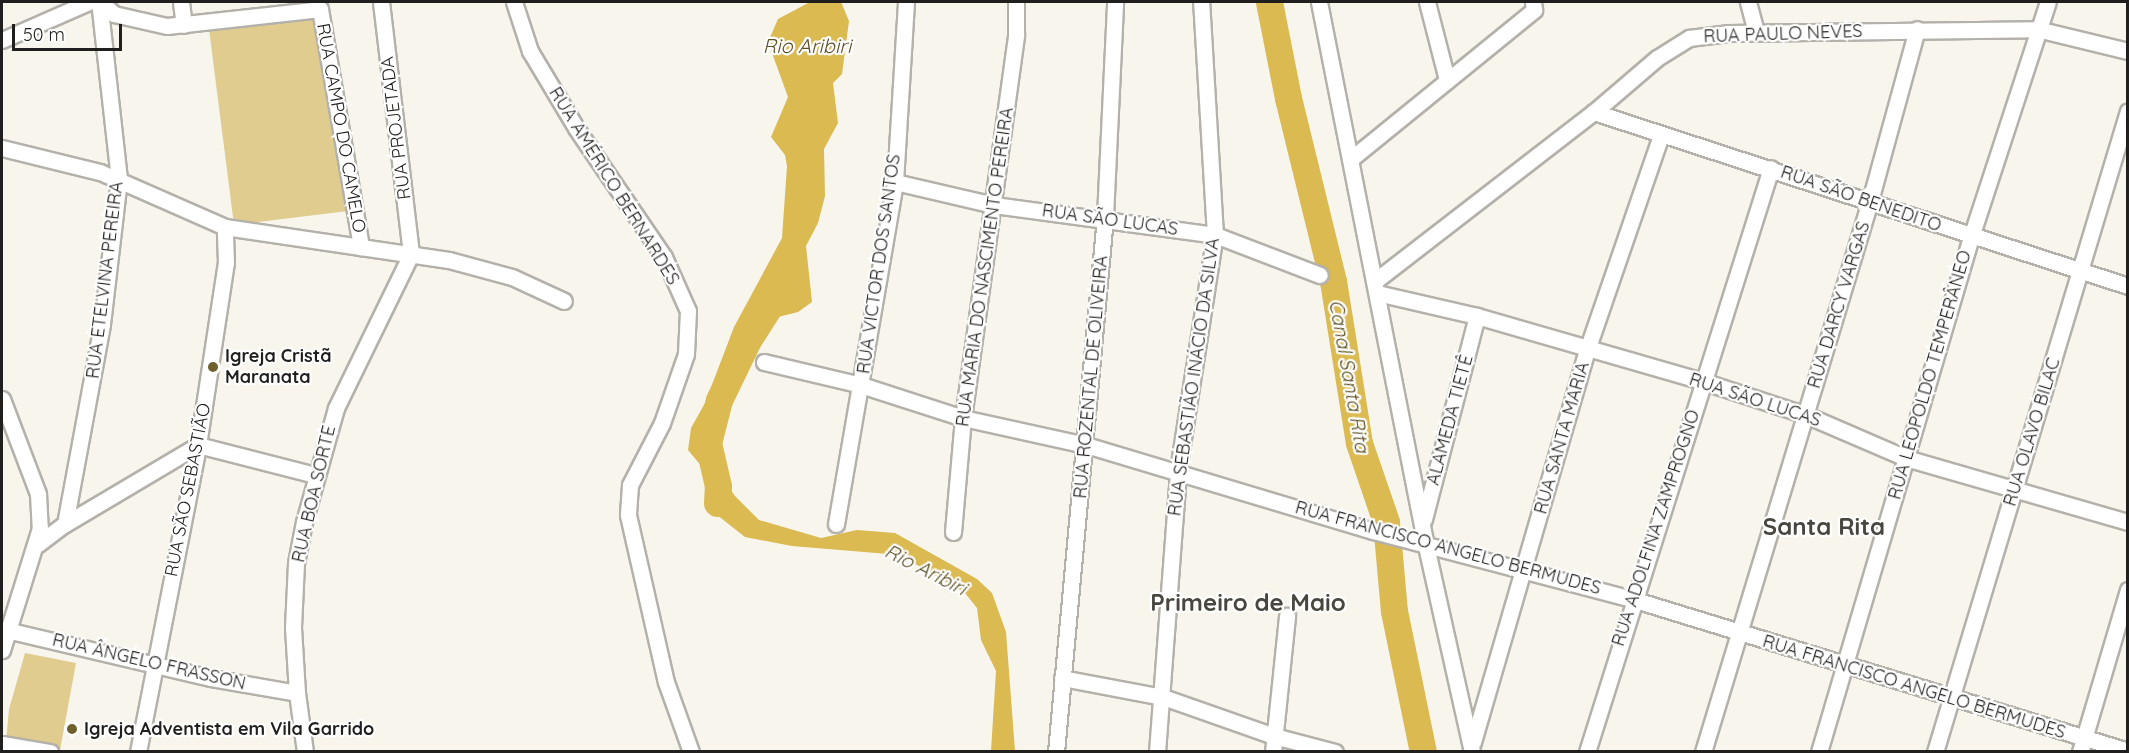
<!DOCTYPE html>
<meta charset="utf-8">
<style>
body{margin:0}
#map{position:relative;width:2129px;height:753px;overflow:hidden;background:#f8f5ed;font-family:Quicksand,sans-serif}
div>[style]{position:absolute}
.green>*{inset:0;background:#e0cc8f}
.water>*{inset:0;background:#daba51}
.river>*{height:27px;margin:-13.5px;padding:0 13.5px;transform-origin:13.5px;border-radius:13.5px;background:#daba51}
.roads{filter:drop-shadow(2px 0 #b4b1aa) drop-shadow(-2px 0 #b4b1aa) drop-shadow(0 2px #b4b1aa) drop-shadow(0 -2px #b4b1aa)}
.minor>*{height:15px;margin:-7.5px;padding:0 7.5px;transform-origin:7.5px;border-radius:7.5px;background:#fff}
.dots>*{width:16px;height:16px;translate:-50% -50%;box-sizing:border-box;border:3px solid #fff;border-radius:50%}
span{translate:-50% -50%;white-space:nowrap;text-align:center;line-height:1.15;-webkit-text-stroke:4.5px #fff;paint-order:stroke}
.street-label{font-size:18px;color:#201f1d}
.poi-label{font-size:18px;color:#201f1d;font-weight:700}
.left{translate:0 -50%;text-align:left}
.water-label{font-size:20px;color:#5f5126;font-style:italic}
.district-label{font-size:24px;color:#48463f;font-weight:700}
.frame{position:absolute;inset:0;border:3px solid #201f1d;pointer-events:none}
.scale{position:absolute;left:12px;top:24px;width:110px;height:27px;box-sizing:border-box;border:3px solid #201f1d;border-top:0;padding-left:8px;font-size:18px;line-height:21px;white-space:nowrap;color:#201f1d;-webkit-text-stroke:4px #fff;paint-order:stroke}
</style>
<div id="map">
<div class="green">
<div style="clip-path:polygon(313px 14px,348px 211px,234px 225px,209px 29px)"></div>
<div style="clip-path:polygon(25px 653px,76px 663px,60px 750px,6px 741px,9px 709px)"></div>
</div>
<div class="water">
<div style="clip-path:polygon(810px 2px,841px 2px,849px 21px,842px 74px,833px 83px,838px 123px,824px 149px,825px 196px,818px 223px,806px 246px,812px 302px,798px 312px,770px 319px,762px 316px,752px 323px,714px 403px,703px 450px,735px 496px,759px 520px,821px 538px,857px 530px,895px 533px,977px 579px,992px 593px,1006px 632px,1015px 751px,991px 751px,996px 671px,981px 640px,977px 608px,965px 593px,900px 555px,792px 546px,745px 537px,712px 511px,703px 468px,688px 450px,691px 428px,705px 403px,734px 327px,782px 238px,787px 166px,785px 155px,771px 137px,788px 97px,768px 42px,778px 19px)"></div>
</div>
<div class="river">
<div style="left:1269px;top:2px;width:98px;rotate:78.8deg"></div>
<div style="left:1288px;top:98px;width:188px;rotate:76.2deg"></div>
<div style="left:1333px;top:281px;width:164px;rotate:80.9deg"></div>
<div style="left:1359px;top:443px;width:83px;rotate:71.1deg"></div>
<div style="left:1386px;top:522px;width:89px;rotate:84.9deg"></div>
<div style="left:1394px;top:611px;width:144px;rotate:78.4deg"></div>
<div style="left:717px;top:503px;width:17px;rotate:-87deg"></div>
<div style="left:718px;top:486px;width:44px;rotate:-103.1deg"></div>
<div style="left:708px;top:443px;width:44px;rotate:-75.7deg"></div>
<div style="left:719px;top:400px;width:67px;rotate:-64.2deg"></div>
<div style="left:748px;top:340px;width:65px;rotate:-57.5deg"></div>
</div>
<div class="roads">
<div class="minor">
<div style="left:101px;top:2px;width:18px;rotate:43deg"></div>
<div style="left:114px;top:14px;width:54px;rotate:12.8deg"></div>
<div style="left:167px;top:26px;width:154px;rotate:-6.3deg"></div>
<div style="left:320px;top:9px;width:242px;rotate:80.2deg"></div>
<div style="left:181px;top:2px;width:23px;rotate:83deg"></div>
<div style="left:381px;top:2px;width:254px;rotate:83.2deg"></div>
<div style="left:514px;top:2px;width:52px;rotate:71.9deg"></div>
<div style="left:530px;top:51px;width:90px;rotate:59.1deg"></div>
<div style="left:576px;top:128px;width:156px;rotate:55.7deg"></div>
<div style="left:664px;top:257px;width:59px;rotate:66deg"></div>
<div style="left:688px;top:311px;width:43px;rotate:92.7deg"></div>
<div style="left:686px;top:354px;width:73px;rotate:109.2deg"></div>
<div style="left:662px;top:423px;width:70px;rotate:117.3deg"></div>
<div style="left:630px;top:485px;width:30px;rotate:94deg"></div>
<div style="left:628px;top:515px;width:171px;rotate:77.2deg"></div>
<div style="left:666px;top:682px;width:74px;rotate:70.3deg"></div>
<div style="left:1319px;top:2px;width:554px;rotate:78.87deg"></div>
<div style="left:1426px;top:546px;width:211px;rotate:77.4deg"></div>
<div style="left:1427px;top:2px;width:81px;rotate:75.6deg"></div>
<div style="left:1748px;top:2px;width:31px;rotate:75deg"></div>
<div style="left:2px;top:40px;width:95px;rotate:-23.6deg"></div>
<div style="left:1594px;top:112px;width:562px;rotate:18.05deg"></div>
<div style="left:2px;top:148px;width:101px;rotate:13.8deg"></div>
<div style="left:100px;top:172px;width:137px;rotate:23.7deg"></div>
<div style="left:225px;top:227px;width:226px;rotate:8.4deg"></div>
<div style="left:449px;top:260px;width:65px;rotate:15.1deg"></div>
<div style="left:512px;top:277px;width:57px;rotate:24.8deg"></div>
<div style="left:1352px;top:158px;width:235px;rotate:-39.1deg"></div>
<div style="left:1534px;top:10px;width:8px;rotate:-97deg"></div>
<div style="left:895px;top:182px;width:102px;rotate:13.1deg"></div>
<div style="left:994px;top:205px;width:223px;rotate:7.7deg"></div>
<div style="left:1215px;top:235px;width:112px;rotate:20.9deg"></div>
<div style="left:1375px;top:281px;width:277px;rotate:-37.7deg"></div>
<div style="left:1594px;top:112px;width:83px;rotate:-40.6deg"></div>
<div style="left:1657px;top:58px;width:38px;rotate:-32deg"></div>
<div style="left:1689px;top:38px;width:40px;rotate:-7.1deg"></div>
<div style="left:1729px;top:33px;width:308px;rotate:-0.7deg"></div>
<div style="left:2037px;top:29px;width:94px;rotate:13.6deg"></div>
<div style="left:1377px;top:293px;width:103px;rotate:13deg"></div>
<div style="left:1477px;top:316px;width:234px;rotate:16.1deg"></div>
<div style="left:1702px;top:381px;width:109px;rotate:18.1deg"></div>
<div style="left:1806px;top:415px;width:109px;rotate:23.3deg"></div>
<div style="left:1906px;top:458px;width:231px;rotate:16.1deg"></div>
<div style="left:764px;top:362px;width:100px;rotate:13.3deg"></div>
<div style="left:861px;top:385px;width:107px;rotate:17.9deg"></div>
<div style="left:963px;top:418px;width:126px;rotate:12.4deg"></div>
<div style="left:1086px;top:445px;width:300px;rotate:16.7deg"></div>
<div style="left:1373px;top:531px;width:268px;rotate:14.7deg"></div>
<div style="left:1632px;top:599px;width:519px;rotate:17.04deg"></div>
<div style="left:2px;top:399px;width:102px;rotate:69.2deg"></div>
<div style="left:38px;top:494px;width:34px;rotate:87deg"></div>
<div style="left:40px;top:528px;width:128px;rotate:107.3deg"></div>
<div style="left:1424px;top:519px;width:210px;rotate:-75.4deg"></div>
<div style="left:65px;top:524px;width:155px;rotate:-30.7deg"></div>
<div style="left:198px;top:445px;width:121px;rotate:14.4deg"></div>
<div style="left:836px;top:524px;width:347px;rotate:-80.2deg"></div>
<div style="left:895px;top:182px;width:180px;rotate:-86.5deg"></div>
<div style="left:953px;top:532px;width:114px;rotate:-85deg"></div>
<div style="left:963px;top:418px;width:388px;rotate:-82.1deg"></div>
<div style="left:1016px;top:34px;width:32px;rotate:-90deg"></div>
<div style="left:38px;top:544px;width:34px;rotate:-37deg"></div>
<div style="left:65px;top:524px;width:203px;rotate:-79.5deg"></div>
<div style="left:102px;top:324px;width:146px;rotate:-83.3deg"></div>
<div style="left:119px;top:179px;width:178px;rotate:-96.4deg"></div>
<div style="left:2px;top:629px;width:215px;rotate:13.2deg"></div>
<div style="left:211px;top:678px;width:87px;rotate:9.9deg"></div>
<div style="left:1062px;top:678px;width:103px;rotate:10.7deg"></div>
<div style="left:1163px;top:697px;width:118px;rotate:19.4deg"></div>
<div style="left:1274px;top:736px;width:63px;rotate:14.7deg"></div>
<div style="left:1473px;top:742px;width:408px;rotate:-73.8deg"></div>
<div style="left:1587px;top:350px;width:227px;rotate:-71deg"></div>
<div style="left:2px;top:744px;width:49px;rotate:9.5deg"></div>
<div style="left:138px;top:752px;width:313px;rotate:-78.9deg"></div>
<div style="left:198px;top:445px;width:184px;rotate:-81.3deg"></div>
<div style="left:226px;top:263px;width:36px;rotate:-92deg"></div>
<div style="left:305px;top:752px;width:60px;rotate:-97.7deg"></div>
<div style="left:297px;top:693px;width:66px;rotate:-93.5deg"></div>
<div style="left:293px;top:627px;width:64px;rotate:-87.3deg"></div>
<div style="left:296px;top:563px;width:42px;rotate:-79deg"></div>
<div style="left:304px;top:522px;width:118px;rotate:-74.3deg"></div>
<div style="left:336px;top:408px;width:171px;rotate:-64deg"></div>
<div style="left:1056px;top:752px;width:537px;rotate:-84.77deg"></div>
<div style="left:1105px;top:217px;width:215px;rotate:-87.3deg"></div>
<div style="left:1157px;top:752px;width:283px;rotate:-85.7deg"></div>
<div style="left:1178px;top:470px;width:238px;rotate:-81.1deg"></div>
<div style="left:1215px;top:235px;width:233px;rotate:-93.4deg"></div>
<div style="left:1273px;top:752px;width:137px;rotate:-84.1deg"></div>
<div style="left:1587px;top:752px;width:612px;rotate:-72.51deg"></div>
<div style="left:1703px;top:752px;width:576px;rotate:-73.14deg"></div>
<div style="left:1870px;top:201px;width:178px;rotate:-74.7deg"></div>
<div style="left:1819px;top:752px;width:537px;rotate:-73.56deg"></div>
<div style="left:1971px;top:237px;width:247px;rotate:-71.9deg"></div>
<div style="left:1935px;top:752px;width:669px;rotate:-73.24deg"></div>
<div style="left:2080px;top:752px;width:169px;rotate:-73.5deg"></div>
</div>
</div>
<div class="dots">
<div style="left:213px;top:367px;background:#70602e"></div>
<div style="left:72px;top:729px;background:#70602e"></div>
</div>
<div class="street-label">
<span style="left:1783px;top:34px;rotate:-2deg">RUA PAULO NEVES</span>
<span style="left:341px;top:128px;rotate:80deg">RUA CAMPO DO CAMELO</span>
<span style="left:396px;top:128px;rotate:-97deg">RUA PROJETADA</span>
<span style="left:614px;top:186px;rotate:58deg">RUA AMÉRICO BERNARDES</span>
<span style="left:1861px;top:199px;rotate:19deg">RUA SÃO BENEDITO</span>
<span style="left:1110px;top:220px;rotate:8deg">RUA SÃO LUCAS</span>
<span style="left:879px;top:264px;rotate:-82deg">RUA VICTOR DOS SANTOS</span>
<span style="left:985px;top:267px;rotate:-82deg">RUA MARIA DO NASCIMENTO PEREIRA</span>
<span style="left:105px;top:280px;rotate:-83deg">RUA ETELVINA PEREIRA</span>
<span style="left:1839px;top:305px;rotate:-73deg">RUA DARCY VARGAS</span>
<span style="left:1930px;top:375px;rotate:-74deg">RUA LEOPOLDO TEMPERÂNEO</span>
<span style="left:1091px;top:377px;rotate:-85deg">RUA ROZENTAL DE OLIVEIRA</span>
<span style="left:1194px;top:377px;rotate:-82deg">RUA SEBASTIÃO INÁCIO DA SILVA</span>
<span style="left:1755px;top:400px;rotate:18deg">RUA SÃO LUCAS</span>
<span style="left:1450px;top:420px;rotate:-75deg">ALAMEDA TIETÊ</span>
<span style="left:2032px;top:432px;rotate:-73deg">RUA OLAVO BILAC</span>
<span style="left:1562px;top:438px;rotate:-74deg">RUA SANTA MARIA</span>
<span style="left:188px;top:490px;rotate:-79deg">RUA SÃO SEBASTIÃO</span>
<span style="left:314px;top:494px;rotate:-77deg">RUA BOA SORTE</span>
<span style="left:1656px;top:528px;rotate:-72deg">RUA ADOLFINA ZAMPROGNO</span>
<span style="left:1448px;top:548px;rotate:15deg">RUA FRANCISCO ANGELO BERMUDES</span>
<span style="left:149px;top:662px;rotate:13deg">RUA ÂNGELO FRASSON</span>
<span style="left:1914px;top:687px;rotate:17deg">RUA FRANCISCO ANGELO BERMUDES</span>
</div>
<div class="poi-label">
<span class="left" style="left:225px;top:367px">Igreja Cristã<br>Maranata</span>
<span class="left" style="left:84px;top:729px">Igreja Adventista em Vila Garrido</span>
</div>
<div class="water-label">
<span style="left:807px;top:45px">Rio Aribiri</span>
<span style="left:1350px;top:376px;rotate:80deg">Canal Santa Rita</span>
<span style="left:926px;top:569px;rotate:27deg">Rio Aribiri</span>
</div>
<div class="district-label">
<span style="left:1824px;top:527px">Santa Rita</span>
<span style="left:1248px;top:603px">Primeiro de Maio</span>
</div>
<div class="frame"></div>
<div class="scale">50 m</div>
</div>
